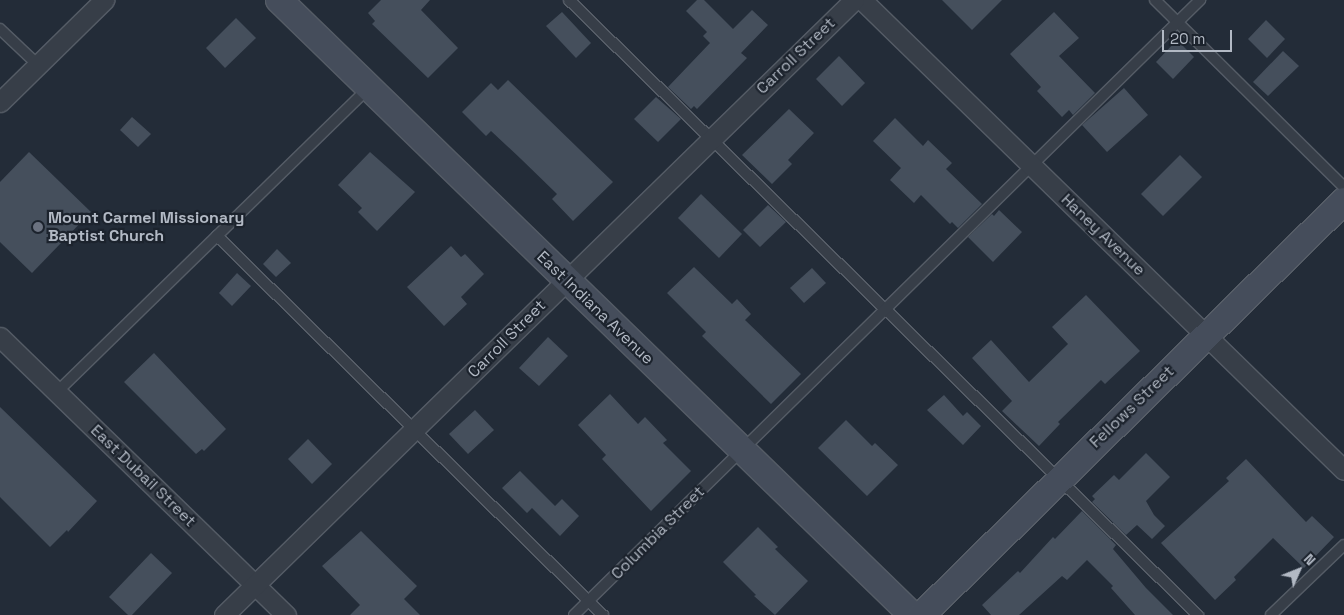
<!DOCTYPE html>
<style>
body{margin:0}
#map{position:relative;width:1344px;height:615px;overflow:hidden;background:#232c38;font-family:"Space Grotesk",sans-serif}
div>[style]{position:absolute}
.building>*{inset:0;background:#454f5c}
.roads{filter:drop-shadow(1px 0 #555c66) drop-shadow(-1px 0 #555c66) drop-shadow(0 1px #555c66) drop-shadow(0 -1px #555c66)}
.lane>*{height:10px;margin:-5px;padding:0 5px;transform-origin:5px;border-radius:5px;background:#373e48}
.street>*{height:19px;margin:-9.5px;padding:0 9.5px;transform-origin:9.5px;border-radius:9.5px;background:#373e48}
.secondary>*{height:26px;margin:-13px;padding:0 13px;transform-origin:13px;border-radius:13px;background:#454d5b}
.dots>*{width:14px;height:14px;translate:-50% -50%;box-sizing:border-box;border:2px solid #1c232d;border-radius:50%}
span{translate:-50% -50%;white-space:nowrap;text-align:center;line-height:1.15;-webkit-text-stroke:4.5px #1c232d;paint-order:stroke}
.street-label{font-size:16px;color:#b2b9c4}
.poi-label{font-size:16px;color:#b2b9c4;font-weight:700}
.left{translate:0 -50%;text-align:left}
.north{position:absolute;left:1274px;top:545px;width:50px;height:50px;-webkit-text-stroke:4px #1c232d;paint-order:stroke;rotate:46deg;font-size:14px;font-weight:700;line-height:20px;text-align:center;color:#b2b9c4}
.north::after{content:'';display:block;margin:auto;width:18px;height:22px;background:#b2b9c4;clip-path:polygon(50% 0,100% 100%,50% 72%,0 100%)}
.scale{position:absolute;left:1162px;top:30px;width:70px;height:22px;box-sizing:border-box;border:2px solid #b2b9c4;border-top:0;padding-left:6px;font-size:15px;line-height:18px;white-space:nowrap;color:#b2b9c4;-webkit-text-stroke:4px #1c232d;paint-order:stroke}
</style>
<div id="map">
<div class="building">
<div style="clip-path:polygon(381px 0,430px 0,421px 10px,458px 48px,428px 78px,372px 24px,375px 21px,368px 13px)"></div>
<div style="clip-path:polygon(697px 0,704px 0,733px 29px,752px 10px,768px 25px,741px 53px,747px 58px,697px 109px,694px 106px,691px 109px,668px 87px,710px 43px,703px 36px,707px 32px,686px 11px)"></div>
<div style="clip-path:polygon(942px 0,1002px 0,972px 30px)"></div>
<div style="clip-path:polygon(562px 12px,591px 43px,576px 58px,546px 26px)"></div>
<div style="clip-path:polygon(1054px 12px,1079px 38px,1059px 56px,1095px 93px,1073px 115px,1069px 110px,1062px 117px,1037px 91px,1041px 87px,1010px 54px)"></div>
<div style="clip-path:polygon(236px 18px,256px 38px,225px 68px,206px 48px)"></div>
<div style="clip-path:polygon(1266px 20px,1285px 39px,1267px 58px,1248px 39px)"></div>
<div style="clip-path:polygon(1177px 40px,1194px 57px,1173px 79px,1156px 62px)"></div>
<div style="clip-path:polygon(1283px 51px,1299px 66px,1268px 96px,1253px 82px)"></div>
<div style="clip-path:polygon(839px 56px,865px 83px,842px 106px,816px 79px)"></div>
<div style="clip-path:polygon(508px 80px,613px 182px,573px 221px,552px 199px,557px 194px,521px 159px,491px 131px,486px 136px,462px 112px,491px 83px,498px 90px)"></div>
<div style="clip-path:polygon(1124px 88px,1148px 115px,1107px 152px,1082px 125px)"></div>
<div style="clip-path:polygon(656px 97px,681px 119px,658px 142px,634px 119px)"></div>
<div style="clip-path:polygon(789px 109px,814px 133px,788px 160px,792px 164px,772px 184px,742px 155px)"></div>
<div style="clip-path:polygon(132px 117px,151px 134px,138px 147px,120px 130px)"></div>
<div style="clip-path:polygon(895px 118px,923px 146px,928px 140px,952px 163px,946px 169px,982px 204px,958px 228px,952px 222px,950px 224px,921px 195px,914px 203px,890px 180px,901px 168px,873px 141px)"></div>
<div style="clip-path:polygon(29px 152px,91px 212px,32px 273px,0 242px,0 182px)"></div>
<div style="clip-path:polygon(370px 152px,415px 192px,377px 231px,358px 212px,362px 208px,338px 185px)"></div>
<div style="clip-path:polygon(1180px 155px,1202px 177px,1163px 216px,1141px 194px)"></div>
<div style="clip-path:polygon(701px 194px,742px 234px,719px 258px,678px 218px)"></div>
<div style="clip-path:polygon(768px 205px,786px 222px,760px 247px,743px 230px)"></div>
<div style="clip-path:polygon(999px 210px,1022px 232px,993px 262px,968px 237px,992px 214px,994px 216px)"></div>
<div style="clip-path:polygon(451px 246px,461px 257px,465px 254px,484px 274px,461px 297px,467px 304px,444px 326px,407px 287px)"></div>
<div style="clip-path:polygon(277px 249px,291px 263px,276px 277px,263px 264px)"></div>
<div style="clip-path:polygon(694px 267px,732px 304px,737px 299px,751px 314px,745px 320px,801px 374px,771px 404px,702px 336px,706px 332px,667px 293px)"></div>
<div style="clip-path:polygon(812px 268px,826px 283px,804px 303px,790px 288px)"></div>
<div style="clip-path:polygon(237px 273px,251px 286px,232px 306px,219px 293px)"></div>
<div style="clip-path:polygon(1086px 295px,1140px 351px,1105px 384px,1101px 380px,1058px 422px,1060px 424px,1039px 446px,1002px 411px,1012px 401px,972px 358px,991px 340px,1029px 382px,1068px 344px,1052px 327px)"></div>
<div style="clip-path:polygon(548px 337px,568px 356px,539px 386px,519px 368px)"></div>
<div style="clip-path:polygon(154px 353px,226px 429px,204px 451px,202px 449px,196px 454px,124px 382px)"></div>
<div style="clip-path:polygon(610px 394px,638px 424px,645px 417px,667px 440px,663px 443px,691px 471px,651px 511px,602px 459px,606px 455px,578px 425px)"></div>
<div style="clip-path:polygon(944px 395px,963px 416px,967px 412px,981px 426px,963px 445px,927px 410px)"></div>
<div style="clip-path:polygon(0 407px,97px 501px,68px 532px,67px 530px,50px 547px,0 497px)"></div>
<div style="clip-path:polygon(475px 410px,494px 430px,468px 454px,449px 434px)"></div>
<div style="clip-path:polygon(846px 420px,872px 446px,875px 443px,898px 465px,867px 496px,818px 448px)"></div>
<div style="clip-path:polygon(308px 439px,332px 464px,312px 484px,288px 459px)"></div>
<div style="clip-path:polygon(1146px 453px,1170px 477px,1146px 501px,1154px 515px,1165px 526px,1152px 539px,1137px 525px,1126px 535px,1092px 502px,1095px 499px,1092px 496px,1114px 475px,1119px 480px)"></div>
<div style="clip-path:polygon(1246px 459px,1306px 522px,1312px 516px,1334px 537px,1304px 568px,1273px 538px,1234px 577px,1236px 580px,1215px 600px,1161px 543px,1229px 481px,1226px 478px)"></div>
<div style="clip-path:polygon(520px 471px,555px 506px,562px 499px,579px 516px,560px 536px,532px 508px,527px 513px,502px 488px)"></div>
<div style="clip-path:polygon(1082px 511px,1116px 545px,1113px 549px,1146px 588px,1173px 615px,1135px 615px,1111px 588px,1113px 586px,1087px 560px,1067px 580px,1062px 576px,1019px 615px,991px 615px,982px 605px,1018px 571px,1020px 573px,1053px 537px,1055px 539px)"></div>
<div style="clip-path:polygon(758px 527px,778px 547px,775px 549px,808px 581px,775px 615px,754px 596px,756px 595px,723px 562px)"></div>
<div style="clip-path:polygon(361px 531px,417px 586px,404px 599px,420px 615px,350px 615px,360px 605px,322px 566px)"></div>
<div style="clip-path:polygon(151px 553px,172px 573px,132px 615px,128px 615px,109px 597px)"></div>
</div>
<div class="roads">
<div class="lane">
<div style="left:569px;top:0;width:880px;rotate:44.36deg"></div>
<div style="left:1155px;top:0;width:266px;rotate:44.7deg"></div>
<div style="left:0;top:29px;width:52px;rotate:43.5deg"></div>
<div style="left:217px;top:236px;width:541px;rotate:44.48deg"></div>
<div style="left:57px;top:392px;width:435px;rotate:-44.3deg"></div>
<div style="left:574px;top:615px;width:878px;rotate:-44.49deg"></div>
<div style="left:1271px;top:615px;width:101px;rotate:-43.8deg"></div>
</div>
<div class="street">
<div style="left:862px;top:0;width:673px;rotate:44.28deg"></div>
<div style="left:0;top:102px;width:146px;rotate:-44.4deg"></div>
<div style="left:0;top:337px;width:399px;rotate:44.2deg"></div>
<div style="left:224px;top:615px;width:880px;rotate:-44.31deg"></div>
</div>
<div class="secondary">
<div style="left:279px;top:0;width:883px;rotate:44.17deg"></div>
<div style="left:922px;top:615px;width:591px;rotate:-44.45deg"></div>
</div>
</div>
<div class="dots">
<div style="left:38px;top:227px;background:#6b7280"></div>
</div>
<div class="street-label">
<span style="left:796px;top:56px;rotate:-44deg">Carroll Street</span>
<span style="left:1103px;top:235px;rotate:44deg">Haney Avenue</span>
<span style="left:595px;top:308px;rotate:44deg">East Indiana Avenue</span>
<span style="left:507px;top:339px;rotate:-45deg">Carroll Street</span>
<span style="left:1132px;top:407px;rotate:-44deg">Fellows Street</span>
<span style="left:143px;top:476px;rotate:44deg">East Dubail Street</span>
<span style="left:658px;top:533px;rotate:-45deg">Columbia Street</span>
</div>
<div class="poi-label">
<span class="left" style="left:48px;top:227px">Mount Carmel Missionary<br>Baptist Church</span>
</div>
<div class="north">N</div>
<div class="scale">20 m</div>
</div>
